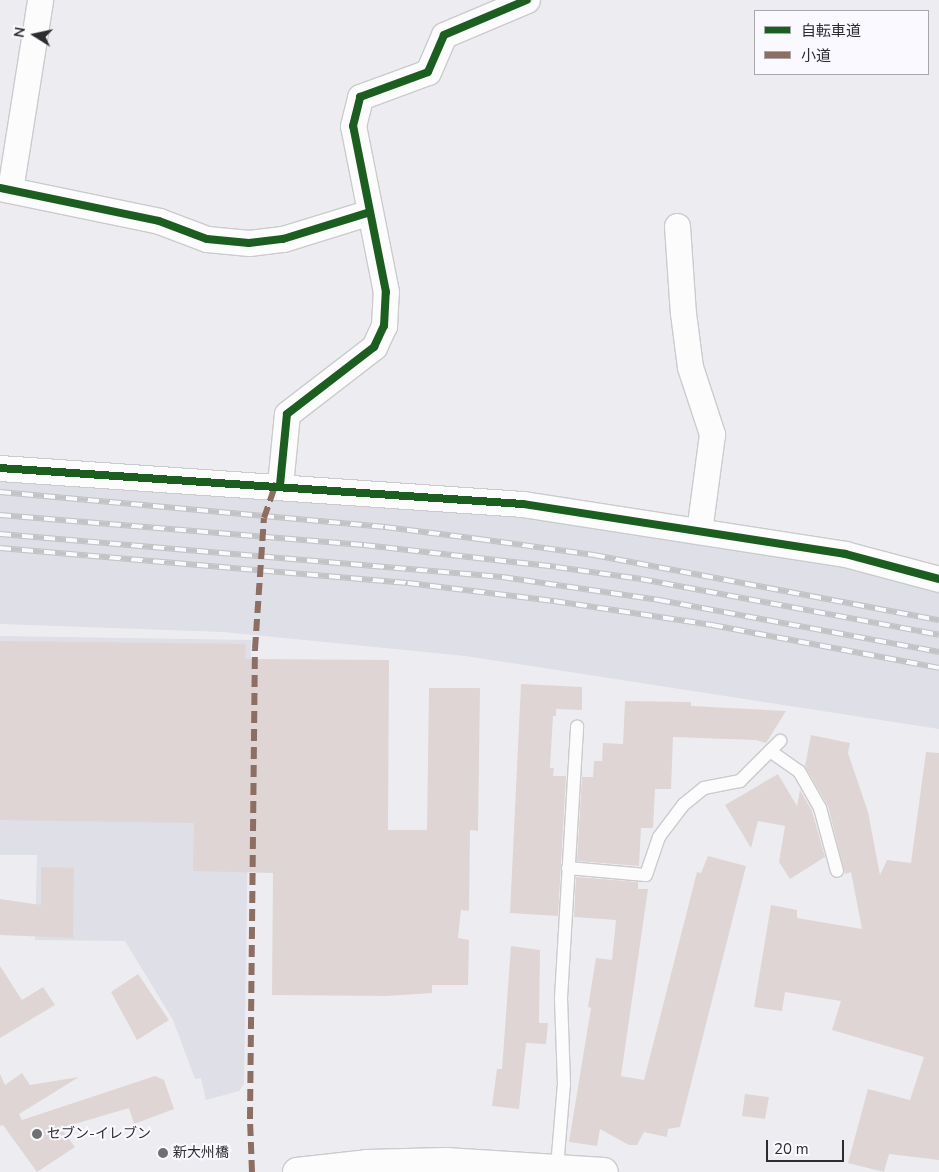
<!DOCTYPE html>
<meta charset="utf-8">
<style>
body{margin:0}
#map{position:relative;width:939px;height:1172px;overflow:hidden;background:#ededf1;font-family:"Nunito Sans","Noto Sans JP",sans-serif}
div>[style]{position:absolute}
.built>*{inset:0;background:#dedfe7}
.building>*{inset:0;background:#dfd5d4}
.roads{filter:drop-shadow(1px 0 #cbcbce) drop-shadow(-1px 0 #cbcbce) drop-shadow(0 1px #cbcbce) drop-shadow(0 -1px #cbcbce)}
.lane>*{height:12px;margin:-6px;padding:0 6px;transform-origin:6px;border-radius:6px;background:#fcfcfd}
.street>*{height:25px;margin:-12.5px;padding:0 12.5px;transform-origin:12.5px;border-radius:12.5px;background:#fcfcfd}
.secondary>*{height:28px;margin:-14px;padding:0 14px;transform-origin:14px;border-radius:14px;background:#fcfcfd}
.rail>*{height:5.5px;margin-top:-2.75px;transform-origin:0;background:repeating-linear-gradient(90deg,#f9f9ff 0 11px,#c3c3c5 0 22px);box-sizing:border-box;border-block:1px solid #c3c3c5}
.quiet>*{height:6px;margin-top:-3px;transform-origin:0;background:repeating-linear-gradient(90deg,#8d6e63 0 12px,transparent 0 18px)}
.cycleway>*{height:8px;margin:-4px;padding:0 4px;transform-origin:4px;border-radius:4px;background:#1b5e20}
.dots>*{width:14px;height:14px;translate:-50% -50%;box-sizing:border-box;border:2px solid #f9f9ff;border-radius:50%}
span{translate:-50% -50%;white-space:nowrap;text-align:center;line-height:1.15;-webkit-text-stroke:4px #f9f9ff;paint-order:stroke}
.poi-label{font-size:14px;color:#2d2d2f}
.left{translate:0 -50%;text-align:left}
.legend{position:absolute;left:754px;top:10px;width:175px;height:65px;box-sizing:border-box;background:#f9f9ff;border:1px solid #a7a7ac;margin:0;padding:6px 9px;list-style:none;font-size:15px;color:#2d2d2f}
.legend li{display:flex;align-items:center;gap:10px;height:25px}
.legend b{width:25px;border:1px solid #a7a7ac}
.north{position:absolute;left:10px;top:10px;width:50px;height:50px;-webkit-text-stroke:4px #f9f9ff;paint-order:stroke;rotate:280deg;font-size:14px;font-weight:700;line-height:20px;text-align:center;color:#2d2d2f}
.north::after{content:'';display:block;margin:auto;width:18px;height:22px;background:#2d2d2f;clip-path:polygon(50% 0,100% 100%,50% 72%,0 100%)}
.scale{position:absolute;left:766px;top:1140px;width:78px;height:22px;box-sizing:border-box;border:2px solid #2d2d2f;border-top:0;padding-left:6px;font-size:15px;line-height:18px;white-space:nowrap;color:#2d2d2f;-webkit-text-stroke:4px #f9f9ff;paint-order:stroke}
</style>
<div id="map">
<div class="built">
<div style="clip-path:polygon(0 477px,485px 508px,827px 562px,939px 587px,939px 729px,465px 656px,223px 632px,0 624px)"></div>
<div style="clip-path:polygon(0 636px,251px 640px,244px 1084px,239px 1091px,206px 1100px,201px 1078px,195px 1079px,173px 1020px,125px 941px,35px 940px,37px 855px,0 855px)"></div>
</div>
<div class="building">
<div style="clip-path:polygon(0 641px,246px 644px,245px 659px,389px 660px,388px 830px,427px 830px,429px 688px,480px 688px,478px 831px,470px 830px,469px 911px,461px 910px,458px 938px,469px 940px,468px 985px,432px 985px,432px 993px,387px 996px,272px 995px,273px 873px,193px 871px,194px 823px,0 820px)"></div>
<div style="clip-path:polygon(521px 684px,582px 687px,582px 710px,556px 709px,556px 716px,553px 716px,550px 768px,554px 768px,553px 776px,566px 776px,558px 916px,510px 913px)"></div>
<div style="clip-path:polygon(625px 701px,691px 702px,691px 706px,786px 711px,766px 743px,756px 740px,673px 737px,671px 789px,655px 789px,653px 828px,641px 828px,639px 866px,577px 861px,582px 777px,593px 777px,594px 761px,602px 761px,603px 743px,623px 744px)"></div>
<div style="clip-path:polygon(811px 735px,850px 743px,848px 753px,868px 812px,880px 875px,887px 860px,911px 863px,926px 752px,939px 753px,939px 1160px,889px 1154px,884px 1172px,848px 1163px,868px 1089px,910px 1100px,924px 1057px,832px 1030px,841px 1001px,785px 992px,782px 1011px,754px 1007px,771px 905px,797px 910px,797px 918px,862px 929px,851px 872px,845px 874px,828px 806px,805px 766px)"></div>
<div style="clip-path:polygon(778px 774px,797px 806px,800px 790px,812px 811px,825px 857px,790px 879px,779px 862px,785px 826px,758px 821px,751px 848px,725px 805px)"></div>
<div style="clip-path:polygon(708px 856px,746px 866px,680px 1127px,668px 1129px,667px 1137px,644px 1132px,637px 1145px,629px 1145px,600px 1129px,597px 1146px,569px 1142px,591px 1008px,588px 1007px,596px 958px,612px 960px,616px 920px,574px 917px,576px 877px,638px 882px,638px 889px,648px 889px,621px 1076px,644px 1080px,697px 872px,701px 873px)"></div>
<div style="clip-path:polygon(41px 867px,74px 868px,73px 938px,0 935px,0 899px,41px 905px)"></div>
<div style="clip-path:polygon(511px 946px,540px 950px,539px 1023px,548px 1023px,546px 1044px,526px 1043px,519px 1109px,492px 1106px,497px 1069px,502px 1069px)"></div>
<div style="clip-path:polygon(0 966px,22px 1000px,43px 987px,55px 1005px,0 1038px)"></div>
<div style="clip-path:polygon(138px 974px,169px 1020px,137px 1040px,111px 992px)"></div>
<div style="clip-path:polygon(22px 1073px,30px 1085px,79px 1077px,19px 1114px,22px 1120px,155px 1076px,164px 1080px,174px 1109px,134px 1124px,129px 1108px,61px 1128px,75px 1147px,37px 1172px,3px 1125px,0 1126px,0 1074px,5px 1085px)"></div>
<div style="clip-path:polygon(745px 1094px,769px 1097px,765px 1119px,742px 1116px)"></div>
</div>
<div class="roads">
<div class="lane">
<div style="left:770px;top:751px;width:35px;rotate:35deg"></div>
<div style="left:799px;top:771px;width:43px;rotate:60.4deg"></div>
<div style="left:820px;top:808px;width:65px;rotate:74.9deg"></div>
<div style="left:568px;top:868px;width:78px;rotate:5.1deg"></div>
<div style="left:646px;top:875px;width:40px;rotate:-71.1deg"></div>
<div style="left:659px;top:837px;width:40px;rotate:-53deg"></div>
<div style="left:683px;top:805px;width:27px;rotate:-39deg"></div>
<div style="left:704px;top:788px;width:37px;rotate:-11deg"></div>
<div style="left:740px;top:781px;width:57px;rotate:-45deg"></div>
<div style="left:557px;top:1167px;width:83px;rotate:-85.2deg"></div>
<div style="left:564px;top:1084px;width:86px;rotate:-92deg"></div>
<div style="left:561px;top:998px;width:272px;rotate:-86.6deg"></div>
</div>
<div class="street">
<div style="left:0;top:188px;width:162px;rotate:11.7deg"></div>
<div style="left:159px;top:221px;width:51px;rotate:20.6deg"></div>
<div style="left:207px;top:239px;width:42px;rotate:5.4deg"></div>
<div style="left:249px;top:243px;width:34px;rotate:-7deg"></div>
<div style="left:283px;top:239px;width:91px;rotate:-17.2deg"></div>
<div style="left:10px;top:190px;width:192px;rotate:-81deg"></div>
<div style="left:677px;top:226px;width:87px;rotate:86.1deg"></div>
<div style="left:683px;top:313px;width:54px;rotate:82.6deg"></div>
<div style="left:690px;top:367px;width:71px;rotate:71.8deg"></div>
<div style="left:712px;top:434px;width:98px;rotate:97.6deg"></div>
<div style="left:0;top:468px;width:524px;rotate:3.94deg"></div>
<div style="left:523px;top:504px;width:326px;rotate:8.8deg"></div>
<div style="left:845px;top:554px;width:97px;rotate:14.9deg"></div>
<div style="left:280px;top:485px;width:71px;rotate:-84.4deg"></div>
<div style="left:287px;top:414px;width:110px;rotate:-37.6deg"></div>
<div style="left:374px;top:347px;width:23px;rotate:-65deg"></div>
<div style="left:384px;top:326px;width:34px;rotate:-87deg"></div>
<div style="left:386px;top:292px;width:169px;rotate:-101.2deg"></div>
<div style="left:353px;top:126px;width:30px;rotate:-76deg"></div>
<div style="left:360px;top:97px;width:72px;rotate:-20.2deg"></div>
<div style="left:428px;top:72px;width:40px;rotate:-66.6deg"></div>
<div style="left:444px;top:35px;width:90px;rotate:-22.9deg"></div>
</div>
<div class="secondary">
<div style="left:297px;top:1172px;width:70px;rotate:-6.5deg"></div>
<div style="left:367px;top:1164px;width:79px;rotate:-1.5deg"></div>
<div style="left:446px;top:1162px;width:158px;rotate:3.6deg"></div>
</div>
</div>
<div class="rail">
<div style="left:0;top:492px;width:387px;rotate:5.2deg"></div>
<div style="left:385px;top:527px;width:95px;rotate:7.3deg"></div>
<div style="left:479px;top:539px;width:116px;rotate:7.9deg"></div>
<div style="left:594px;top:555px;width:351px;rotate:10.7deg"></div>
<div style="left:0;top:515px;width:365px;rotate:4.7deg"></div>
<div style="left:364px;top:545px;width:193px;rotate:6.5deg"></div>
<div style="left:556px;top:567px;width:86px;rotate:8deg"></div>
<div style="left:641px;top:579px;width:303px;rotate:10.6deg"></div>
<div style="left:0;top:534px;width:504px;rotate:4.9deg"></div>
<div style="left:502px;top:577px;width:159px;rotate:8.3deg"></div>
<div style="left:659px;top:600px;width:285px;rotate:10.5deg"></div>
<div style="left:0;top:548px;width:409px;rotate:4.9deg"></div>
<div style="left:408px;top:583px;width:147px;rotate:7deg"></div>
<div style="left:554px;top:601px;width:160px;rotate:8.6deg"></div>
<div style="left:712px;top:625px;width:231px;rotate:10.7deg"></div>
</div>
<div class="quiet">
<div style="left:252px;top:1172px;width:53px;rotate:-92.2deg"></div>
<div style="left:250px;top:1119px;width:470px;rotate:-89.4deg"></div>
<div style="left:255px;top:649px;width:131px;rotate:-86.1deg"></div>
<div style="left:264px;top:518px;width:37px;rotate:-71deg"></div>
</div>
<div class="cycleway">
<div style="left:0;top:188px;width:162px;rotate:11.7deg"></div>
<div style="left:159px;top:221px;width:51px;rotate:20.6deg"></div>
<div style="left:207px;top:239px;width:42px;rotate:5.4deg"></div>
<div style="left:249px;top:243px;width:34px;rotate:-7deg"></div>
<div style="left:283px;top:239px;width:91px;rotate:-17.2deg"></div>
<div style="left:0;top:468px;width:524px;rotate:3.94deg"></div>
<div style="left:523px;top:504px;width:326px;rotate:8.8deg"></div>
<div style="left:845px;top:554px;width:97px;rotate:14.9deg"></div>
<div style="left:280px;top:485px;width:71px;rotate:-84.4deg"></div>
<div style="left:287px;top:414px;width:110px;rotate:-37.6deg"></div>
<div style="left:374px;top:347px;width:23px;rotate:-65deg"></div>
<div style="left:384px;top:326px;width:34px;rotate:-87deg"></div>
<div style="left:386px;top:292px;width:169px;rotate:-101.2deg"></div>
<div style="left:353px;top:126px;width:30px;rotate:-76deg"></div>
<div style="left:360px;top:97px;width:72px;rotate:-20.2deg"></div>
<div style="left:428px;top:72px;width:40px;rotate:-66.6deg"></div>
<div style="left:444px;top:35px;width:90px;rotate:-22.9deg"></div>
</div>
<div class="dots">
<div style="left:37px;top:1134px;background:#707073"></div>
<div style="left:163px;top:1153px;background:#707073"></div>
</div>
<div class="poi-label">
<span class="left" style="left:47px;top:1134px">セブン-イレブン</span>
<span class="left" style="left:173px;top:1153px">新大州橋</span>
</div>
<ul class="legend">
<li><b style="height:6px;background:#1b5e20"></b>自転車道</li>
<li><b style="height:6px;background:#8d6e63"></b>小道</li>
</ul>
<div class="north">N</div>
<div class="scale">20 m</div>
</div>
